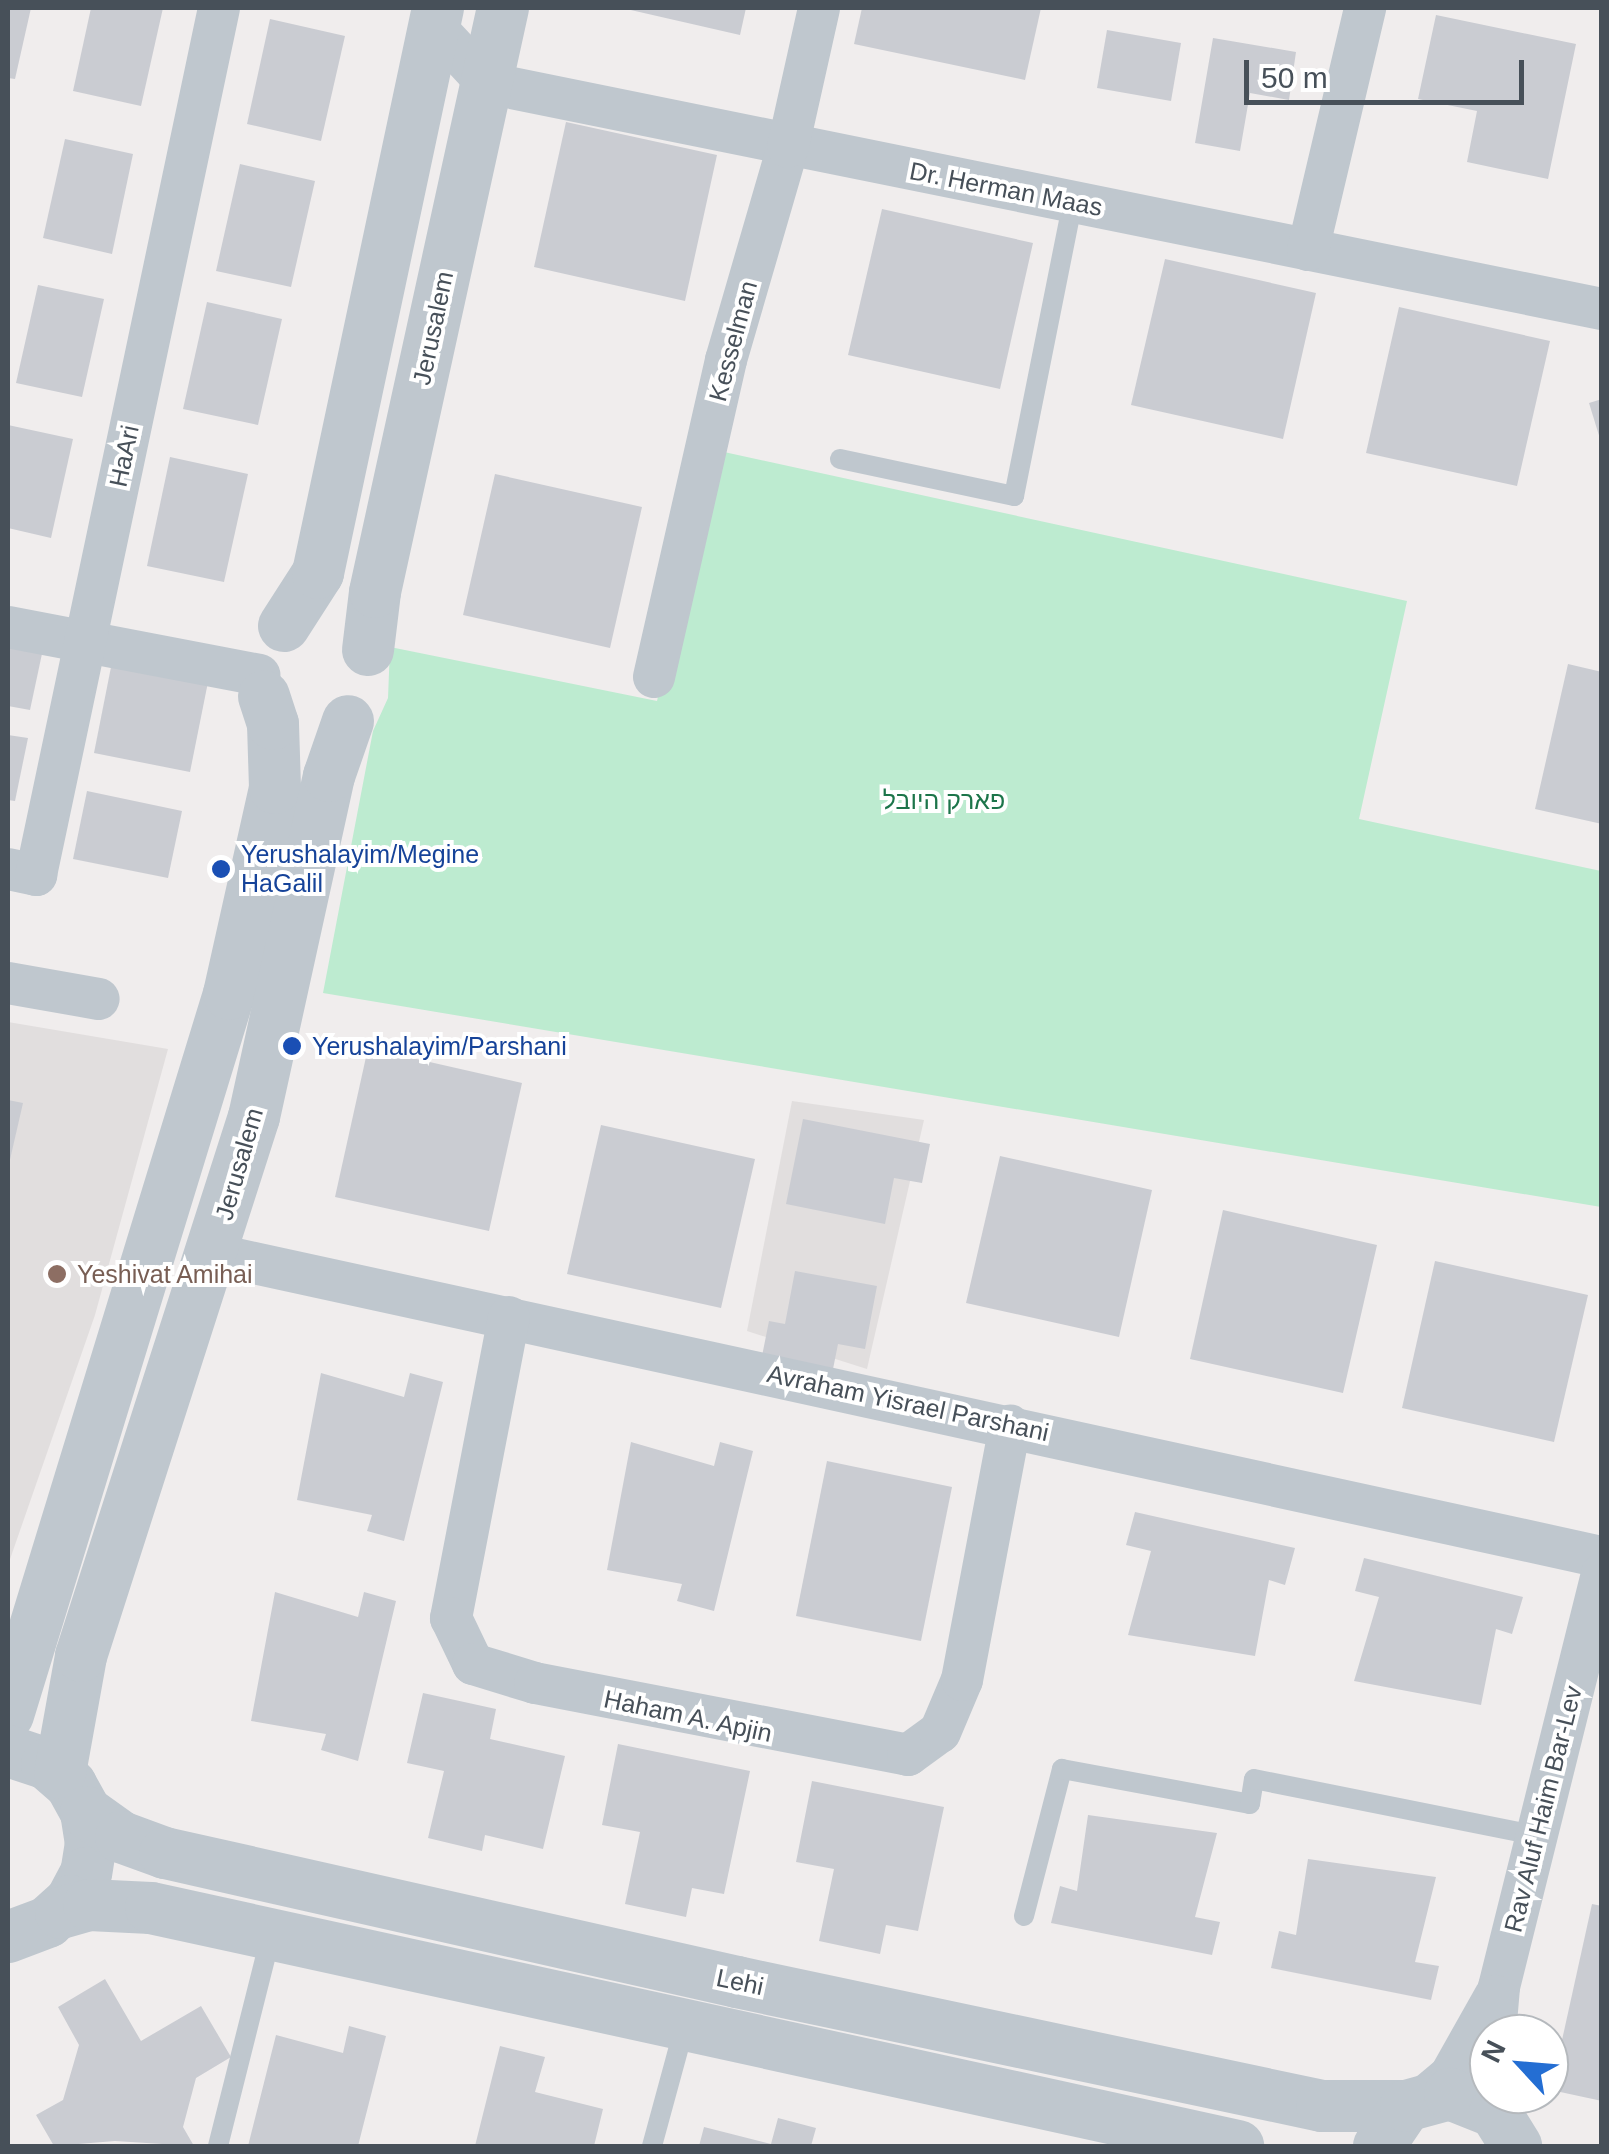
<!DOCTYPE html>
<meta charset="utf-8">
<style>
body{margin:0}
#map{position:relative;width:1609px;height:2154px;overflow:hidden;background:#f0eded;font-family:Arial,"Noto Sans Hebrew",sans-serif}
div>[style]{position:absolute}
.education>*{inset:0;background:#e1dede}
.green>*{inset:0;background:#bdebd0}
.building>*{inset:0;background:#caccd2}
.service>*{height:20px;margin:-10px;padding:0 10px;transform-origin:10px;border-radius:10px;background:#bfc7ce}
.minor>*{height:42px;margin:-21px;padding:0 21px;transform-origin:21px;border-radius:21px;background:#bfc7ce}
.tertiary>*{height:52px;margin:-26px;padding:0 26px;transform-origin:26px;border-radius:26px;background:#bfc7ce}
.dots>*{width:28px;height:28px;translate:-50% -50%;box-sizing:border-box;border:5px solid #fff;border-radius:50%}
span{translate:-50% -50%;white-space:nowrap;text-align:center;line-height:1.15;-webkit-text-stroke:8px #fff;paint-order:stroke}
.street-label{font-size:25px;color:#475059}
.park-label{font-size:25px;color:#1c754a}
.transit-label{font-size:25px;color:#164399}
.left{translate:0 -50%;text-align:left}
.education-label{font-size:25px;color:#785e54}
.frame{position:absolute;inset:0;border:10px solid #475059;pointer-events:none}
.north{position:absolute;left:1469px;top:2014px;width:100px;height:100px;box-sizing:border-box;background:#fff;border:2px solid #b5b9bd;border-radius:50%;rotate:296deg;font-size:28px;font-weight:700;line-height:40px;text-align:center;color:#475059}
.north::after{content:'';display:block;margin:auto;width:35px;height:45px;background:#246ed3;clip-path:polygon(50% 0,100% 100%,50% 72%,0 100%)}
.scale{position:absolute;left:1244px;top:60px;width:280px;height:45px;box-sizing:border-box;border:5px solid #475059;border-top:0;padding-left:12px;font-size:30px;line-height:35px;white-space:nowrap;color:#475059;-webkit-text-stroke:8px #fff;paint-order:stroke}
</style>
<div id="map">
<div class="education">
<div style="clip-path:polygon(8px 1022px,168px 1049px,95px 1315px,8px 1565px)"></div>
<div style="clip-path:polygon(792px 1101px,924px 1120px,867px 1369px,747px 1331px)"></div>
</div>
<div class="green">
<div style="clip-path:polygon(715px 450px,1407px 601px,1359px 819px,1601px 871px,1601px 1207px,323px 993px,373px 731px,388px 698px,390px 647px,657px 701px)"></div>
</div>
<div class="building">
<div style="clip-path:polygon(8px 8px,31px 8px,15px 79px,8px 78px)"></div>
<div style="clip-path:polygon(91px 8px,163px 8px,141px 106px,73px 91px)"></div>
<div style="clip-path:polygon(622px 8px,746px 8px,740px 35px)"></div>
<div style="clip-path:polygon(862px 8px,1041px 8px,1025px 80px,854px 44px)"></div>
<div style="clip-path:polygon(1436px 15px,1576px 44px,1548px 179px,1467px 162px,1477px 111px,1418px 99px)"></div>
<div style="clip-path:polygon(270px 19px,345px 36px,321px 141px,247px 124px)"></div>
<div style="clip-path:polygon(1107px 30px,1181px 43px,1171px 101px,1097px 88px)"></div>
<div style="clip-path:polygon(1213px 38px,1296px 52px,1289px 100px,1250px 93px,1240px 151px,1195px 143px)"></div>
<div style="clip-path:polygon(566px 122px,717px 155px,685px 301px,534px 267px)"></div>
<div style="clip-path:polygon(65px 139px,133px 154px,112px 254px,43px 238px)"></div>
<div style="clip-path:polygon(240px 164px,315px 181px,291px 287px,216px 271px)"></div>
<div style="clip-path:polygon(882px 209px,1033px 243px,1000px 389px,848px 355px)"></div>
<div style="clip-path:polygon(1165px 259px,1316px 293px,1283px 439px,1131px 405px)"></div>
<div style="clip-path:polygon(38px 285px,104px 299px,82px 397px,16px 383px)"></div>
<div style="clip-path:polygon(207px 302px,282px 319px,258px 425px,183px 409px)"></div>
<div style="clip-path:polygon(1399px 307px,1550px 341px,1517px 486px,1366px 453px)"></div>
<div style="clip-path:polygon(1602px 399px,1602px 442px,1601px 442px,1589px 403px)"></div>
<div style="clip-path:polygon(8px 425px,73px 439px,51px 538px,8px 528px)"></div>
<div style="clip-path:polygon(170px 457px,248px 474px,224px 582px,147px 566px)"></div>
<div style="clip-path:polygon(495px 474px,642px 507px,610px 648px,463px 615px)"></div>
<div style="clip-path:polygon(8px 642px,43px 649px,30px 710px,8px 706px)"></div>
<div style="clip-path:polygon(112px 662px,208px 682px,190px 772px,94px 753px)"></div>
<div style="clip-path:polygon(1568px 664px,1602px 672px,1602px 824px,1535px 809px)"></div>
<div style="clip-path:polygon(8px 735px,28px 738px,15px 801px,8px 800px)"></div>
<div style="clip-path:polygon(87px 791px,182px 811px,168px 878px,73px 859px)"></div>
<div style="clip-path:polygon(368px 1048px,522px 1083px,489px 1231px,335px 1197px)"></div>
<div style="clip-path:polygon(8px 1100px,23px 1103px,9px 1164px,8px 1163px)"></div>
<div style="clip-path:polygon(803px 1119px,930px 1144px,922px 1183px,894px 1178px,885px 1224px,786px 1204px)"></div>
<div style="clip-path:polygon(601px 1125px,755px 1159px,721px 1308px,567px 1274px)"></div>
<div style="clip-path:polygon(1000px 1156px,1152px 1190px,1119px 1337px,966px 1303px)"></div>
<div style="clip-path:polygon(1223px 1210px,1377px 1245px,1343px 1393px,1190px 1359px)"></div>
<div style="clip-path:polygon(1435px 1261px,1588px 1295px,1554px 1442px,1402px 1408px)"></div>
<div style="clip-path:polygon(795px 1271px,877px 1286px,865px 1349px,838px 1344px,833px 1369px,762px 1356px,769px 1321px,785px 1324px)"></div>
<div style="clip-path:polygon(321px 1373px,404px 1397px,410px 1373px,443px 1382px,404px 1541px,367px 1531px,372px 1515px,297px 1500px)"></div>
<div style="clip-path:polygon(631px 1442px,714px 1466px,720px 1442px,753px 1451px,714px 1611px,677px 1601px,682px 1584px,607px 1570px)"></div>
<div style="clip-path:polygon(827px 1461px,952px 1487px,921px 1641px,796px 1616px)"></div>
<div style="clip-path:polygon(1135px 1512px,1295px 1548px,1285px 1585px,1269px 1580px,1255px 1656px,1128px 1635px,1151px 1551px,1126px 1545px)"></div>
<div style="clip-path:polygon(1364px 1558px,1523px 1597px,1512px 1634px,1496px 1629px,1481px 1705px,1354px 1681px,1379px 1597px,1355px 1591px)"></div>
<div style="clip-path:polygon(275px 1592px,358px 1617px,364px 1592px,396px 1601px,358px 1761px,321px 1750px,326px 1734px,251px 1721px)"></div>
<div style="clip-path:polygon(423px 1693px,496px 1709px,490px 1739px,565px 1756px,543px 1849px,485px 1835px,482px 1851px,428px 1838px,444px 1771px,407px 1763px)"></div>
<div style="clip-path:polygon(618px 1744px,750px 1771px,724px 1894px,692px 1888px,686px 1917px,625px 1904px,640px 1832px,602px 1825px)"></div>
<div style="clip-path:polygon(812px 1781px,944px 1807px,918px 1931px,886px 1925px,880px 1954px,819px 1941px,834px 1869px,796px 1862px)"></div>
<div style="clip-path:polygon(1088px 1815px,1217px 1833px,1195px 1917px,1220px 1922px,1212px 1955px,1051px 1923px,1060px 1886px,1077px 1891px)"></div>
<div style="clip-path:polygon(1308px 1859px,1436px 1877px,1415px 1962px,1439px 1966px,1431px 2000px,1271px 1968px,1279px 1931px,1296px 1935px)"></div>
<div style="clip-path:polygon(1592px 1904px,1602px 1906px,1602px 2101px,1551px 2090px)"></div>
<div style="clip-path:polygon(105px 1979px,141px 2041px,201px 2006px,231px 2057px,196px 2078px,183px 2127px,194px 2146px,115px 2141px,54px 2146px,36px 2115px,63px 2100px,79px 2045px,58px 2007px)"></div>
<div style="clip-path:polygon(349px 2026px,386px 2036px,358px 2146px,248px 2146px,276px 2035px,343px 2053px)"></div>
<div style="clip-path:polygon(500px 2046px,545px 2057px,535px 2092px,603px 2109px,594px 2146px,475px 2146px)"></div>
<div style="clip-path:polygon(778px 2118px,816px 2128px,811px 2146px,699px 2146px,704px 2127px,771px 2144px)"></div>
</div>
<div class="service">
<div style="left:840px;top:459px;width:178px;rotate:12deg"></div>
<div style="left:1014px;top:496px;width:301px;rotate:-78.7deg"></div>
<div style="left:1024px;top:1916px;width:152px;rotate:-75.5deg"></div>
<div style="left:1062px;top:1769px;width:191px;rotate:10.5deg"></div>
<div style="left:1250px;top:1804px;width:25px;rotate:-81deg"></div>
<div style="left:1254px;top:1779px;width:287px;rotate:11.3deg"></div>
<div style="left:218px;top:2146px;width:218px;rotate:-75.9deg"></div>
<div style="left:652px;top:2146px;width:122px;rotate:-74.8deg"></div>
</div>
<div class="minor">
<div style="left:434px;top:26px;width:78px;rotate:47.1deg"></div>
<div style="left:487px;top:83px;width:1138px;rotate:11.46deg"></div>
<div style="left:1308px;top:250px;width:249px;rotate:-76.7deg"></div>
<div style="left:8px;top:627px;width:256px;rotate:10.8deg"></div>
<div style="left:654px;top:677px;width:325px;rotate:-77.2deg"></div>
<div style="left:726px;top:360px;width:222px;rotate:-73.8deg"></div>
<div style="left:788px;top:147px;width:142px;rotate:-77.4deg"></div>
<div style="left:8px;top:869px;width:29px;rotate:12deg"></div>
<div style="left:36px;top:875px;width:886px;rotate:-78.08deg"></div>
<div style="left:8px;top:983px;width:92px;rotate:10deg"></div>
<div style="left:213px;top:1254px;width:1422px;rotate:12.31deg"></div>
<div style="left:509px;top:1317px;width:307px;rotate:100.9deg"></div>
<div style="left:451px;top:1618px;width:51px;rotate:64.4deg"></div>
<div style="left:473px;top:1664px;width:65px;rotate:17deg"></div>
<div style="left:535px;top:1683px;width:380px;rotate:10.9deg"></div>
<div style="left:908px;top:1755px;width:39px;rotate:-36deg"></div>
<div style="left:940px;top:1732px;width:56px;rotate:-67.1deg"></div>
<div style="left:962px;top:1680px;width:259px;rotate:-79.3deg"></div>
<div style="left:1495px;top:2034px;width:47px;rotate:-85.1deg"></div>
<div style="left:1499px;top:1987px;width:426px;rotate:-76deg"></div>
<div style="left:1426px;top:2096px;width:31px;rotate:-40deg"></div>
<div style="left:1450px;top:2076px;width:92px;rotate:-60.6deg"></div>
</div>
<div class="tertiary">
<div style="left:284px;top:626px;width:63px;rotate:-57.3deg"></div>
<div style="left:318px;top:573px;width:578px;rotate:-78.01deg"></div>
<div style="left:368px;top:650px;width:58px;rotate:-83.1deg"></div>
<div style="left:375px;top:592px;width:598px;rotate:-77.64deg"></div>
<div style="left:8px;top:1715px;width:754px;rotate:-72.96deg"></div>
<div style="left:229px;top:994px;width:211px;rotate:-77.4deg"></div>
<div style="left:275px;top:788px;width:64px;rotate:-91.8deg"></div>
<div style="left:273px;top:724px;width:29px;rotate:-108deg"></div>
<div style="left:8px;top:1751px;width:41px;rotate:18.4deg"></div>
<div style="left:47px;top:1764px;width:32px;rotate:41deg"></div>
<div style="left:71px;top:1785px;width:31px;rotate:61deg"></div>
<div style="left:86px;top:1812px;width:31px;rotate:81deg"></div>
<div style="left:91px;top:1843px;width:30px;rotate:99deg"></div>
<div style="left:86px;top:1873px;width:32px;rotate:118deg"></div>
<div style="left:71px;top:1901px;width:31px;rotate:138deg"></div>
<div style="left:48px;top:1922px;width:43px;rotate:159.4deg"></div>
<div style="left:60px;top:1773px;width:119px;rotate:-79.8deg"></div>
<div style="left:81px;top:1656px;width:566px;rotate:-72.21deg"></div>
<div style="left:254px;top:1117px;width:349px;rotate:-77.6deg"></div>
<div style="left:329px;top:776px;width:58px;rotate:-70.9deg"></div>
<div style="left:86px;top:1812px;width:43px;rotate:35.5deg"></div>
<div style="left:121px;top:1837px;width:47px;rotate:20deg"></div>
<div style="left:165px;top:1853px;width:586px;rotate:12.71deg"></div>
<div style="left:737px;top:1982px;width:598px;rotate:11.97deg"></div>
<div style="left:1322px;top:2106px;width:84px"></div>
<div style="left:61px;top:1913px;width:29px;rotate:-16deg"></div>
<div style="left:89px;top:1905px;width:62px;rotate:2.8deg"></div>
<div style="left:151px;top:1908px;width:1113px;rotate:12.35deg"></div>
<div style="left:1379px;top:2146px;width:48px;rotate:-56deg"></div>
<div style="left:1406px;top:2106px;width:46px;rotate:-15.3deg"></div>
<div style="left:1450px;top:2094px;width:48px;rotate:21.8deg"></div>
<div style="left:1495px;top:2112px;width:40px;rotate:58deg"></div>
</div>
<div class="dots">
<div style="left:221px;top:869px;background:#1a4fb4"></div>
<div style="left:292px;top:1046px;background:#1a4fb4"></div>
<div style="left:57px;top:1274px;background:#8d6e63"></div>
</div>
<div class="street-label">
<span style="left:1006px;top:189px;rotate:11deg">Dr. Herman Maas</span>
<span style="left:433px;top:328px;rotate:-78deg">Jerusalem</span>
<span style="left:733px;top:341px;rotate:-75deg">Kesselman</span>
<span style="left:124px;top:456px;rotate:-78deg">HaAri</span>
<span style="left:239px;top:1164px;rotate:-74deg">Jerusalem</span>
<span style="left:908px;top:1403px;rotate:12deg">Avraham Yisrael Parshani</span>
<span style="left:688px;top:1716px;rotate:12deg">Haham A. Apjin</span>
<span style="left:1543px;top:1809px;rotate:-76deg">Rav Aluf Haim Bar-Lev</span>
<span style="left:740px;top:1982px;rotate:12deg">Lehi</span>
</div>
<div class="park-label">
<span style="left:944px;top:800px">פארק היובל</span>
</div>
<div class="transit-label">
<span class="left" style="left:241px;top:869px">Yerushalayim/Megine<br>HaGalil</span>
<span class="left" style="left:312px;top:1046px">Yerushalayim/Parshani</span>
</div>
<div class="education-label">
<span class="left" style="left:77px;top:1274px">Yeshivat Amihai</span>
</div>
<div class="frame"></div>
<div class="north">N</div>
<div class="scale">50 m</div>
</div>
